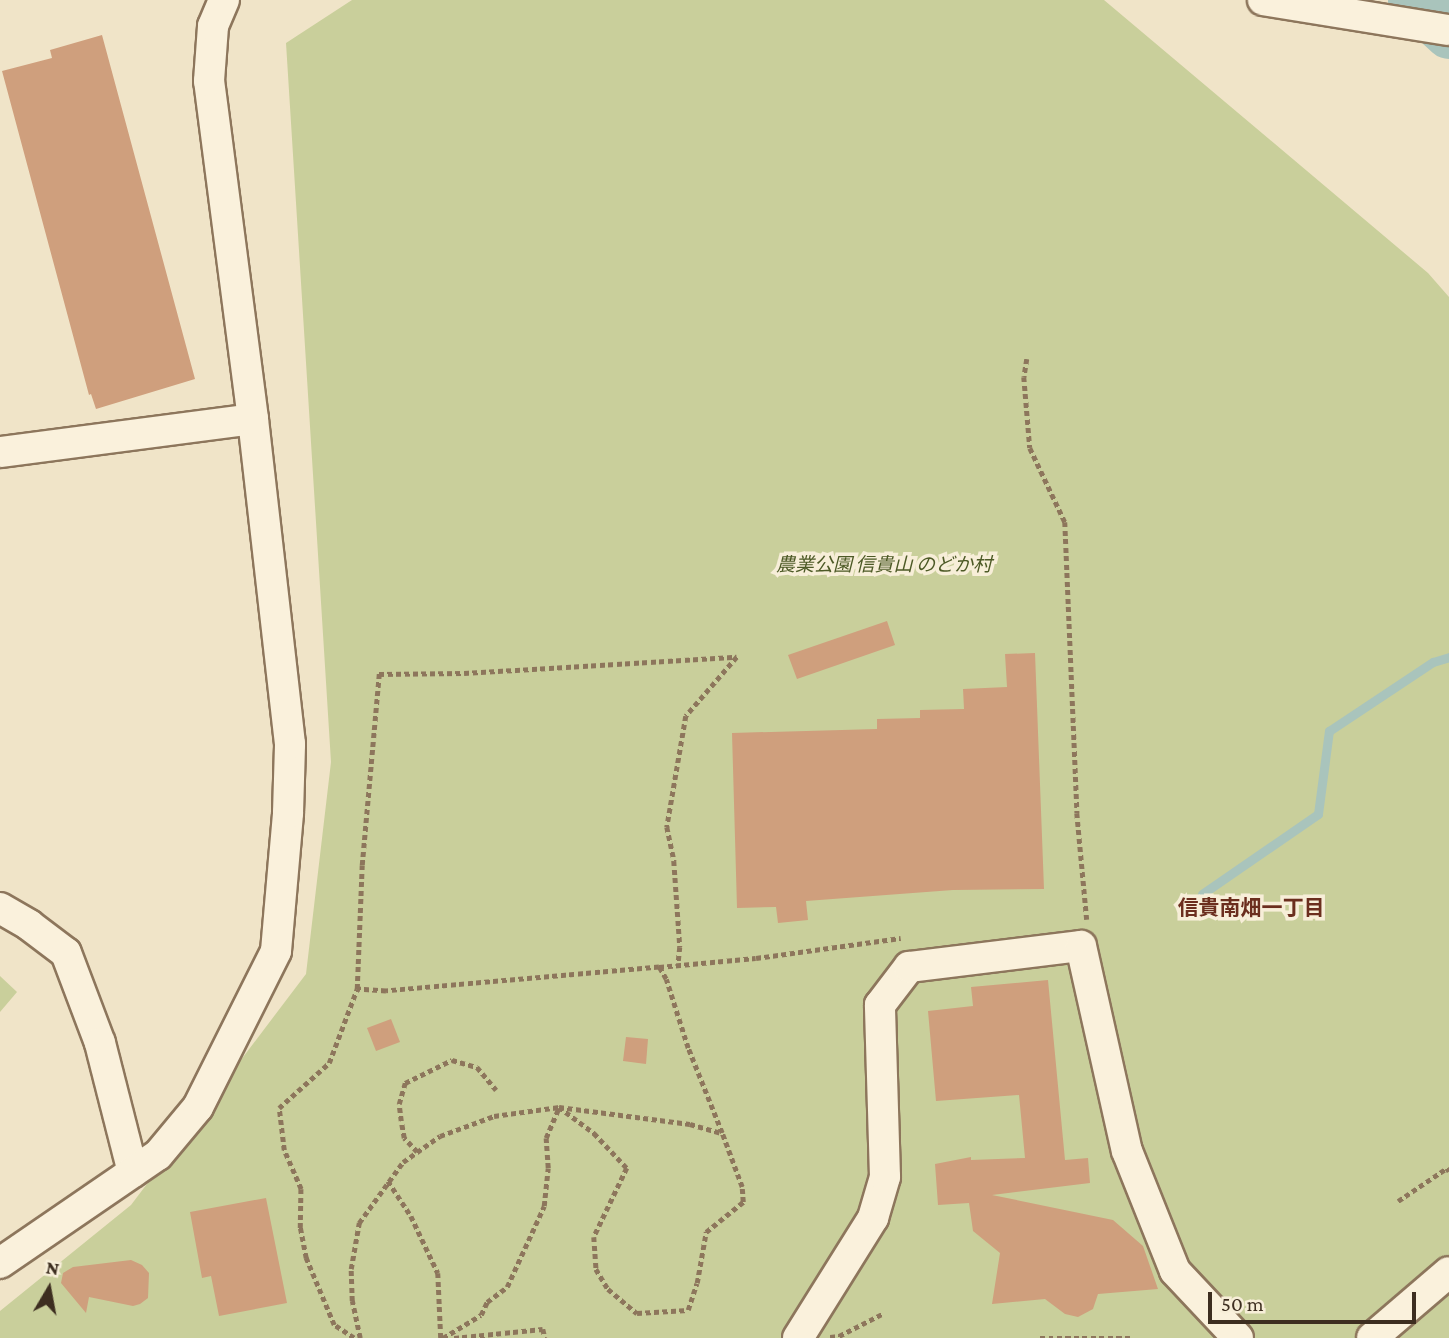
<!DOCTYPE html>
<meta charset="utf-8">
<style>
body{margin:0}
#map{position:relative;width:1449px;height:1338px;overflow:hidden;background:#f0e4c8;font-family:"Crimson Pro","Noto Sans JP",serif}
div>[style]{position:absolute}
.green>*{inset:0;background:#c9cf9b}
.stream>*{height:9px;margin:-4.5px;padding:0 4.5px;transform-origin:4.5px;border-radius:4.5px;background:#a9c4bc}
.river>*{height:51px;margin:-25.5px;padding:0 25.5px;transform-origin:25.5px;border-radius:25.5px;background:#a9c4bc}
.building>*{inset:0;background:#cf9f7d}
.path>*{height:4.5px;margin-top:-2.25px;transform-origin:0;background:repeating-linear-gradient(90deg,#8d765c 0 5px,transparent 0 8.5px)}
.roads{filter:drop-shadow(2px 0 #8d765c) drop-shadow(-2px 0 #8d765c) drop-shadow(0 2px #8d765c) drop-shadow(0 -2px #8d765c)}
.minor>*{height:30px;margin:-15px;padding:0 15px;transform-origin:15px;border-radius:15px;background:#faf1dc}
span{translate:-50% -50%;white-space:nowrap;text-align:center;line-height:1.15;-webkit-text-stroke:7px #f7eed8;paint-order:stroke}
.park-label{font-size:19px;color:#4d5a26;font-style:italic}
.neighbourhood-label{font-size:21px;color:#6b2e1e;font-weight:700}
.north{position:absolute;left:14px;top:1254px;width:70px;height:70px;-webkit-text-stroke:5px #f7eed8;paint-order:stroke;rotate:10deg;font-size:19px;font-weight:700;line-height:28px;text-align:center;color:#3d2e20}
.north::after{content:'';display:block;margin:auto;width:24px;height:32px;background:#3d2e20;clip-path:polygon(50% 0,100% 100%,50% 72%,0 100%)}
.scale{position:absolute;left:1208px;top:1292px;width:208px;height:32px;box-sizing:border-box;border:4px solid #3d2e20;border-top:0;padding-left:9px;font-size:21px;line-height:24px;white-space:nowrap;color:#3d2e20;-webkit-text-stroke:5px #f7eed8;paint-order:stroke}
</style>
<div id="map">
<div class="green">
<div style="clip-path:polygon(352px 0,1104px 0,1428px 273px,1449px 297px,1449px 1338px,0 1338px,0 1311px,131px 1205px,306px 974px,331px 762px,286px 43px)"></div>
<div style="clip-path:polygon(0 976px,17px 992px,0 1012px)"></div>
</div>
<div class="stream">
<div style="left:1202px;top:894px;width:141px;rotate:-34.6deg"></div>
<div style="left:1318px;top:814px;width:84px;rotate:-82.5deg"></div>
<div style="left:1329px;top:731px;width:125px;rotate:-33.6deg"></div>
<div style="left:1433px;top:662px;width:17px;rotate:-17deg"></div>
</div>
<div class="river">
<div style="left:1413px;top:0;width:49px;rotate:42.5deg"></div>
</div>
<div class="building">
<div style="clip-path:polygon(102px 35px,195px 379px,96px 409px,91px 394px,89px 395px,2px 71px,52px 58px,50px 50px)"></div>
<div style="clip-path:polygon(887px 621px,895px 645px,797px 679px,788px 655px)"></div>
<div style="clip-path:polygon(1035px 653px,1044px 889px,953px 890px,806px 901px,808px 920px,778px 923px,776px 907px,737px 908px,732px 733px,877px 729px,877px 719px,920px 718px,920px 710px,964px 709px,963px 689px,1007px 687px,1005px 654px)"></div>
<div style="clip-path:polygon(1048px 980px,1065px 1160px,1088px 1158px,1090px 1183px,992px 1195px,1113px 1220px,1143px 1246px,1158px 1289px,1098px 1294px,1093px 1309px,1078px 1317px,1065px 1314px,1045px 1299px,992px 1304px,1000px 1253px,973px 1231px,969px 1203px,938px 1205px,935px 1164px,971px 1157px,971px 1160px,1025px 1158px,1019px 1095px,936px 1101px,928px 1011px,973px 1006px,971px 987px)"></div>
<div style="clip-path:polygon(391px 1019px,400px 1042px,376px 1051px,367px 1028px)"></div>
<div style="clip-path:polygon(626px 1037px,648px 1039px,646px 1064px,623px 1061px)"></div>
<div style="clip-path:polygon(266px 1198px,287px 1303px,219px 1316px,211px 1276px,202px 1278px,190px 1212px)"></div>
<div style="clip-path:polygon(131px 1260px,142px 1265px,149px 1273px,148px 1298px,140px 1304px,133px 1306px,89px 1297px,86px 1313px,61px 1283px,63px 1273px,73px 1267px)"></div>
</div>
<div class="path">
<div style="left:1027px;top:359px;width:18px;rotate:99deg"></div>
<div style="left:1024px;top:377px;width:71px;rotate:85.2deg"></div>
<div style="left:1030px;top:448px;width:82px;rotate:64.7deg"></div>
<div style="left:1065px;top:522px;width:291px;rotate:87.6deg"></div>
<div style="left:1077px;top:813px;width:107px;rotate:84.7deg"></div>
<div style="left:659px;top:967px;width:274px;rotate:175deg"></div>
<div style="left:386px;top:991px;width:29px;rotate:-176deg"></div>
<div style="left:357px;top:989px;width:124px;rotate:-87.7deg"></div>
<div style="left:362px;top:865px;width:192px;rotate:-84.9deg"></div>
<div style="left:379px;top:674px;width:85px;rotate:-0.7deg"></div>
<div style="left:464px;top:673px;width:273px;rotate:-3.4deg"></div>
<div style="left:737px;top:657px;width:78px;rotate:130.8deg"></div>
<div style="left:686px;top:716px;width:113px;rotate:99.7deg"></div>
<div style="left:667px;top:827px;width:35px;rotate:78deg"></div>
<div style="left:674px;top:861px;width:86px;rotate:86deg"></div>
<div style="left:680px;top:947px;width:19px;rotate:96deg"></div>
<div style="left:417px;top:1152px;width:19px;rotate:-133deg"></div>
<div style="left:404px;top:1138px;width:17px;rotate:-100deg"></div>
<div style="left:401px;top:1121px;width:17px;rotate:-97deg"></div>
<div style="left:399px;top:1104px;width:22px;rotate:-74deg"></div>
<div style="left:405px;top:1083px;width:52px;rotate:-26.1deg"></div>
<div style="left:452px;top:1060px;width:26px;rotate:16deg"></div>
<div style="left:477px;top:1067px;width:30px;rotate:50deg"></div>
<div style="left:388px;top:1181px;width:42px;rotate:56.7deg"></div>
<div style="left:411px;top:1216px;width:63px;rotate:64.7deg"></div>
<div style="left:438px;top:1273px;width:65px;rotate:87.4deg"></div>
<div style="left:1398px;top:1201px;width:59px;rotate:-34deg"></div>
<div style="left:1447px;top:1168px;width:4px;rotate:56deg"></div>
<div style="left:830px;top:1337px;width:9px;rotate:-6deg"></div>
<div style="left:839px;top:1336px;width:48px;rotate:-27.1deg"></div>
<div style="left:354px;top:1338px;width:24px;rotate:-147deg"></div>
<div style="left:334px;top:1325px;width:73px;rotate:-112.7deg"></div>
<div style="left:306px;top:1258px;width:31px;rotate:-101deg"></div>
<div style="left:300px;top:1228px;width:39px;rotate:-89deg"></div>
<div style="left:301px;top:1189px;width:43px;rotate:-113.6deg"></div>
<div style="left:284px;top:1150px;width:42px;rotate:-96.8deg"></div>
<div style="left:279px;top:1108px;width:67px;rotate:-42deg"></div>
<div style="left:329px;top:1063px;width:79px;rotate:-69.3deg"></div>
<div style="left:360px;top:1338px;width:38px;rotate:-102deg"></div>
<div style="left:352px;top:1301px;width:32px;rotate:-92deg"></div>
<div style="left:351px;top:1269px;width:47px;rotate:-80.1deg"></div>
<div style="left:359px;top:1223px;width:75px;rotate:-54.2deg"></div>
<div style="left:403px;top:1162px;width:45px;rotate:-35.1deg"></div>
<div style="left:440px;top:1136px;width:58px;rotate:-20.3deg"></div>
<div style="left:494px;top:1116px;width:66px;rotate:-7.9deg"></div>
<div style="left:559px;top:1107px;width:132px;rotate:7.4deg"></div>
<div style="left:690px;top:1124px;width:33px;rotate:16deg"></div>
<div style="left:722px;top:1133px;width:92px;rotate:-111.8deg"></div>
<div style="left:688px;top:1048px;width:72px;rotate:-107.7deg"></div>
<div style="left:666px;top:979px;width:14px;rotate:-120deg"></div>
<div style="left:659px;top:967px;width:97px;rotate:-5.3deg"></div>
<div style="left:756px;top:958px;width:146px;rotate:-7.9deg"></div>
<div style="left:443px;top:1338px;width:44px;rotate:-31.2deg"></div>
<div style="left:481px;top:1315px;width:14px;rotate:-65deg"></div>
<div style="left:487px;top:1302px;width:25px;rotate:-37deg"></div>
<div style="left:507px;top:1287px;width:89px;rotate:-65.4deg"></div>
<div style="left:544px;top:1206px;width:38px;rotate:-84deg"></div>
<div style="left:548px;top:1168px;width:30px;rotate:-94deg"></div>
<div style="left:546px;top:1138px;width:34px;rotate:-67deg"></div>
<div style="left:559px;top:1107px;width:44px;rotate:36.6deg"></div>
<div style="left:594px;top:1133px;width:48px;rotate:46.7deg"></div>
<div style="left:627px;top:1168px;width:76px;rotate:115.6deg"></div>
<div style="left:594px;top:1237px;width:32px;rotate:86deg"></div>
<div style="left:596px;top:1269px;width:23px;rotate:59deg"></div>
<div style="left:608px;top:1289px;width:38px;rotate:40deg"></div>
<div style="left:637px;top:1313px;width:51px;rotate:-3.4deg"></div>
<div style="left:688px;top:1310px;width:28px;rotate:-72deg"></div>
<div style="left:697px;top:1283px;width:52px;rotate:-80deg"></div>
<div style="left:706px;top:1232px;width:48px;rotate:-39deg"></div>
<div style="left:743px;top:1202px;width:15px;rotate:-94deg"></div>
<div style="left:742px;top:1187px;width:58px;rotate:-110.3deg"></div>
<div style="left:454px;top:1338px;width:89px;rotate:-5.8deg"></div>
<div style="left:543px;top:1329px;width:9px;rotate:77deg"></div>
<div style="left:1040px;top:1338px;width:90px"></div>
</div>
<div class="roads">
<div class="minor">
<div style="left:1263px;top:0;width:188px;rotate:9.2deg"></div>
<div style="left:0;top:452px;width:255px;rotate:-7.4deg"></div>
<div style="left:0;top:908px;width:34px;rotate:30deg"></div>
<div style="left:29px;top:925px;width:46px;rotate:37.1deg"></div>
<div style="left:66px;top:953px;width:96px;rotate:69.3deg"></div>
<div style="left:100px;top:1043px;width:133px;rotate:75.7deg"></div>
<div style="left:0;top:1263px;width:191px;rotate:-34.4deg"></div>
<div style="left:158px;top:1155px;width:62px;rotate:-50.2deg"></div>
<div style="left:198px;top:1107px;width:174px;rotate:-63.4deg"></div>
<div style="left:276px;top:951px;width:139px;rotate:-85deg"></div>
<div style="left:288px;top:813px;width:69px;rotate:-88.3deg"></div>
<div style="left:290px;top:744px;width:327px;rotate:-96.5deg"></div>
<div style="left:253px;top:419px;width:341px;rotate:-97.4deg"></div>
<div style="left:209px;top:81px;width:55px;rotate:-85.8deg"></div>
<div style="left:213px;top:26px;width:28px;rotate:-67deg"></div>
<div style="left:798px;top:1338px;width:142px;rotate:-58deg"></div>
<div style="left:873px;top:1218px;width:43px;rotate:-73.7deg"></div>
<div style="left:885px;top:1177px;width:172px;rotate:-91.7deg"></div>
<div style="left:880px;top:1005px;width:48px;rotate:-52.7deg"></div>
<div style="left:909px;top:967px;width:173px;rotate:-7deg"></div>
<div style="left:1081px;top:946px;width:210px;rotate:77.4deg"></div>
<div style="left:1127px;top:1151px;width:129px;rotate:68.2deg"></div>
<div style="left:1175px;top:1271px;width:92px;rotate:46.8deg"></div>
<div style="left:1372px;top:1338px;width:101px;rotate:-40.6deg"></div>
</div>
</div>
<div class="park-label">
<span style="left:884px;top:565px">農業公園 信貴山 のどか村</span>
</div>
<div class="neighbourhood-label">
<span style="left:1251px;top:908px">信貴南畑一丁目</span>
</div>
<div class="north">N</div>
<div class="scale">50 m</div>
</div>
